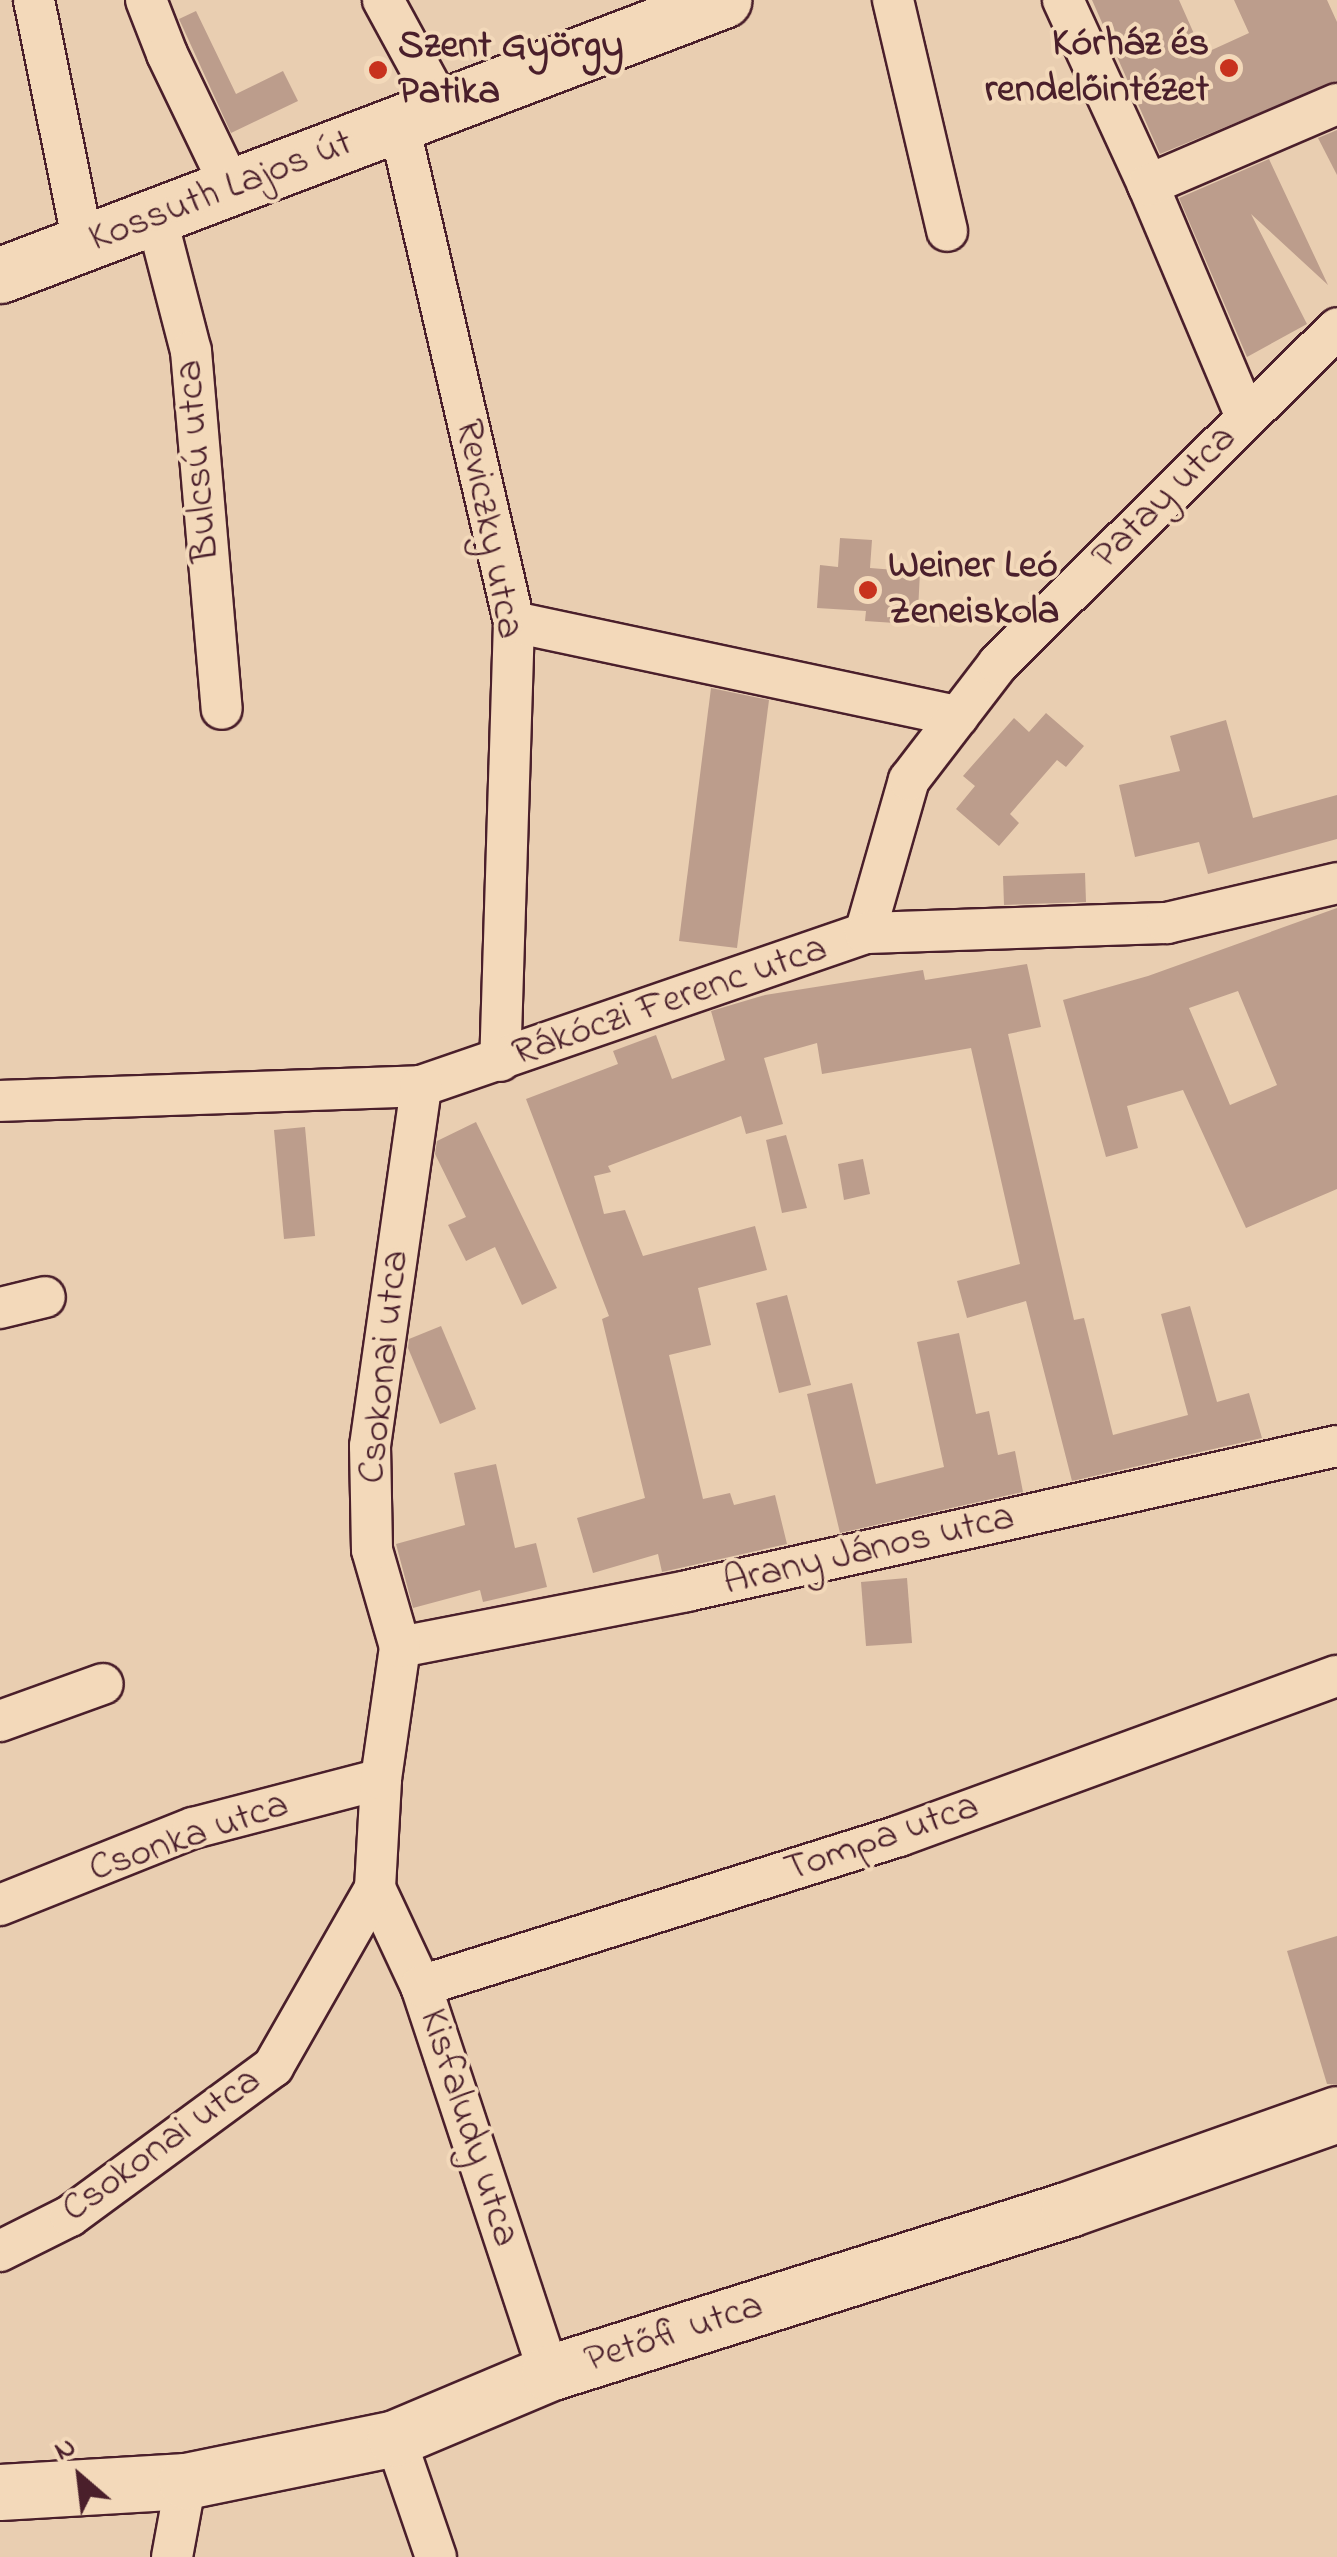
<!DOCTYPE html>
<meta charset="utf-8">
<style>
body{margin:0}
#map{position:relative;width:1337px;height:2557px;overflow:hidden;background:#e9ceb1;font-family:"Indie Flower",sans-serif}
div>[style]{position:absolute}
.building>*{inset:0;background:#bc9d8c}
.roads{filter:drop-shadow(2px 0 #4a1f2b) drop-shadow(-2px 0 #4a1f2b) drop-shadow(0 2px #4a1f2b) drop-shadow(0 -2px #4a1f2b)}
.street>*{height:40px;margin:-20px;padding:0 20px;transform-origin:20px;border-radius:20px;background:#f3d9ba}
.secondary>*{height:55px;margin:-27.5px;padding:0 27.5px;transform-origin:27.5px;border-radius:27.5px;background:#f3d9ba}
.dots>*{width:28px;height:28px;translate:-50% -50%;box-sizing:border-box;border:5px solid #f3d9ba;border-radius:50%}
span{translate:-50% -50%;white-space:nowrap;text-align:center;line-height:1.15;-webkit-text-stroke:8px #f3d9ba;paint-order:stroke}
.poi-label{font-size:40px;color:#4a1f2b;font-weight:700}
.right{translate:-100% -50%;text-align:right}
.left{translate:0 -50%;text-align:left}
.street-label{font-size:40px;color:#4a1f2b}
.north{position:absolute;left:30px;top:2427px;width:100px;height:100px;-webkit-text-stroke:8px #f3d9ba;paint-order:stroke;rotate:332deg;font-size:28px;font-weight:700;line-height:40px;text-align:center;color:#4a1f2b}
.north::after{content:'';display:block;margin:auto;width:35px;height:45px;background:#4a1f2b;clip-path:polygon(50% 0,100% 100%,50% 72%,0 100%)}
</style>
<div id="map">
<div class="building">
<div style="clip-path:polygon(1092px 0,1179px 0,1203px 54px,1249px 33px,1234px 0,1327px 0,1337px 22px,1337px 81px,1160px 154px)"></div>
<div style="clip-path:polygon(196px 11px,236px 94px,283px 71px,298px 101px,231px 133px,179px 19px)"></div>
<div style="clip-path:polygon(1337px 130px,1337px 175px,1318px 138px)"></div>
<div style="clip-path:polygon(1269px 159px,1328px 285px,1251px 214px,1307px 324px,1247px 357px,1179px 198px)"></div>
<div style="clip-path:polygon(840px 538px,872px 540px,870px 568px,920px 572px,918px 611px,896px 610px,895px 623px,865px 621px,866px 611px,817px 608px,820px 565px,838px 567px)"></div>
<div style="clip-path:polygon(711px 688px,769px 700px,737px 948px,679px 941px)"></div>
<div style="clip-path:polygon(1046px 713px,1084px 746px,1066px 767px,1057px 760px,1010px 814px,1019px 823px,999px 846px,956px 809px,975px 786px,963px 776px,1014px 718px,1029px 732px)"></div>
<div style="clip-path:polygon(1226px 720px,1253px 818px,1337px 795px,1337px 839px,1208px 874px,1199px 842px,1135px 857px,1119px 785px,1180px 771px,1170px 736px)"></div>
<div style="clip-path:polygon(1085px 873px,1086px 902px,1004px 905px,1003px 876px)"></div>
<div style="clip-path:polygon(evenodd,1337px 908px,1337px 1189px,1246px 1228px,1183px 1090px,1127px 1106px,1138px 1148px,1106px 1157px,1063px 1000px,1148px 976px,1337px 908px,1238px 991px,1277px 1085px,1230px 1105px,1189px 1008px,1238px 991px)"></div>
<div style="clip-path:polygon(1027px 964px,1041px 1027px,1008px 1034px,1074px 1320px,1084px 1318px,1113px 1435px,1188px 1415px,1161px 1314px,1190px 1306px,1217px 1402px,1249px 1393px,1262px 1438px,1072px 1481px,1026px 1301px,967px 1318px,957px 1281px,1020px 1264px,971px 1048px,822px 1074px,817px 1043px,764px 1058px,783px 1124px,746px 1134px,741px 1116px,608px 1166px,611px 1172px,594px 1176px,604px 1214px,625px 1210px,643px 1256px,755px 1226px,767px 1270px,698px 1288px,711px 1345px,669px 1355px,703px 1499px,730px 1493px,734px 1505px,775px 1495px,787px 1544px,662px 1572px,658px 1554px,593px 1573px,577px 1518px,645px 1498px,602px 1319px,609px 1316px,526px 1099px,618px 1064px,613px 1051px,656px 1035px,672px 1079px,725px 1060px,711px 1011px,765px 995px,923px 970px,925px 980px)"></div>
<div style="clip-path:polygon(476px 1122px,557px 1288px,522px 1305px,495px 1247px,466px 1261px,448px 1225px,466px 1217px,435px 1154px,437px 1141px)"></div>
<div style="clip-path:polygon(305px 1127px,315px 1236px,284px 1239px,274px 1130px)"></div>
<div style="clip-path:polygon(786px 1135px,807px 1208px,782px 1213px,766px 1140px)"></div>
<div style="clip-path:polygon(863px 1159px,870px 1194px,844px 1200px,838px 1164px)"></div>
<div style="clip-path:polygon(787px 1295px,811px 1385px,779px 1393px,756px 1303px)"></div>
<div style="clip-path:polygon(441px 1326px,476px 1409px,440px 1424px,408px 1348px,409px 1339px)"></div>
<div style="clip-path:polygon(959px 1333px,976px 1414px,989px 1411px,998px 1455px,1015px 1451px,1023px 1492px,840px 1533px,807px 1394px,852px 1383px,876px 1484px,944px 1467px,917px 1342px)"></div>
<div style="clip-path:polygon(496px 1464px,515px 1548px,536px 1543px,547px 1587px,483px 1602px,480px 1590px,413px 1608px,396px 1544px,465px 1525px,454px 1473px)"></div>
<div style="clip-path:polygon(907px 1578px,912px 1643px,866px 1646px,861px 1582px)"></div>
<div style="clip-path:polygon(1337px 1936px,1337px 2084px,1327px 2084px,1287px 1951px)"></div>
</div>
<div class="roads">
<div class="street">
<div style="left:34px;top:0;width:249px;rotate:78.6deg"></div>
<div style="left:146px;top:0;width:58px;rotate:68.7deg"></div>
<div style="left:167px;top:54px;width:148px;rotate:64.3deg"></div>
<div style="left:383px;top:0;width:123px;rotate:61.4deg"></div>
<div style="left:893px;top:0;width:237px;rotate:76.8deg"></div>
<div style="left:1063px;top:0;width:204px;rotate:65.3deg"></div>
<div style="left:1148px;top:185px;width:252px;rotate:67.1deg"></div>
<div style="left:399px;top:125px;width:510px;rotate:76.97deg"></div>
<div style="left:514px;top:622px;width:439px;rotate:91.8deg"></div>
<div style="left:1148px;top:185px;width:206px;rotate:-23.2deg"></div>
<div style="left:156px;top:216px;width:139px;rotate:75.5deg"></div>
<div style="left:191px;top:351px;width:359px;rotate:85.1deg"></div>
<div style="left:514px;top:622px;width:454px;rotate:12deg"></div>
<div style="left:865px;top:933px;width:159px;rotate:-74deg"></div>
<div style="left:909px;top:780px;width:146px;rotate:-52.5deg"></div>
<div style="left:998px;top:664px;width:477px;rotate:-44.7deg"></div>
<div style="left:0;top:1101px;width:421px;rotate:-2deg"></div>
<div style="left:421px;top:1086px;width:470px;rotate:-19deg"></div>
<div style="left:865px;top:933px;width:302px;rotate:-1.9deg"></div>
<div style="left:1167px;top:923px;width:175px;rotate:-13.2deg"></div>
<div style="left:0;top:1308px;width:46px;rotate:-13.7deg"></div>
<div style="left:400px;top:1647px;width:292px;rotate:-11deg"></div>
<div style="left:687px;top:1591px;width:666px;rotate:-12.58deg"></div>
<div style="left:0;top:1721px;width:109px;rotate:-19.8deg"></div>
<div style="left:375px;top:1888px;width:108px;rotate:64.9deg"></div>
<div style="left:421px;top:1986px;width:408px;rotate:71.7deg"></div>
<div style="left:0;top:1905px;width:208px;rotate:-21.8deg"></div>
<div style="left:193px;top:1828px;width:194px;rotate:-14.6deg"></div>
<div style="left:421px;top:1986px;width:501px;rotate:-17.42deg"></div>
<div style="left:899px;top:1836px;width:466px;rotate:-20.1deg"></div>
<div style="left:0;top:2251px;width:78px;rotate:-26.6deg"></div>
<div style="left:70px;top:2216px;width:252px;rotate:-36.3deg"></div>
<div style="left:273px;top:2067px;width:206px;rotate:-60.3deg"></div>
<div style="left:375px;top:1888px;width:109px;rotate:-86.8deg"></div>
<div style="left:381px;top:1779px;width:133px;rotate:-81.8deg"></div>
<div style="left:400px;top:1647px;width:101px;rotate:-106.1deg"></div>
<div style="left:372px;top:1550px;width:104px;rotate:-91.1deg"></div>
<div style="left:370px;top:1446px;width:364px;rotate:-81.9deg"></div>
<div style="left:395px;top:2438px;width:126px;rotate:71deg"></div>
<div style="left:172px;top:2557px;width:77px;rotate:-79.6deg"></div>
</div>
<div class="secondary">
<div style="left:0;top:275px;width:774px;rotate:-20.82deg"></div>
<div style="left:0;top:2492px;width:186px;rotate:-3.4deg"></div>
<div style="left:186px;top:2481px;width:213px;rotate:-11.6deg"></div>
<div style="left:395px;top:2438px;width:167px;rotate:-22.9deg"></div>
<div style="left:549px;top:2373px;width:545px;rotate:-17.5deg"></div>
<div style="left:1069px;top:2209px;width:284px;rotate:-19.5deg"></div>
</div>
</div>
<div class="dots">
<div style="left:1229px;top:68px;background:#c8321e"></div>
<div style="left:378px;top:70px;background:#c8321e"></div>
<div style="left:868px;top:590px;background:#c8321e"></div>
</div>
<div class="poi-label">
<span class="right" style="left:1209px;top:68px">Kórház és<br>rendelőintézet</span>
<span class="left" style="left:398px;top:70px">Szent György<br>Patika</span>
<span class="left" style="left:888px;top:590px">Weiner Leó<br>Zeneiskola</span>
</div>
<div class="street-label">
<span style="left:221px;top:192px;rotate:-21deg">Kossuth Lajos út</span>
<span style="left:199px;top:461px;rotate:-95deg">Bulcsú utca</span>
<span style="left:1165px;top:498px;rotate:-45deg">Patay utca</span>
<span style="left:488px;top:529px;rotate:79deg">Reviczky utca</span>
<span style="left:670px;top:1002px;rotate:-19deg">Rákóczi Ferenc utca</span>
<span style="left:385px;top:1367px;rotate:-84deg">Csokonai utca</span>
<span style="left:869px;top:1551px;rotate:-13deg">Arany János utca</span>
<span style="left:189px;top:1838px;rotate:-19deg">Csonka utca</span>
<span style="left:882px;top:1839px;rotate:-19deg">Tompa utca</span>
<span style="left:468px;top:2128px;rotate:72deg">Kisfaludy utca</span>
<span style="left:162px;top:2146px;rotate:-36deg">Csokonai utca</span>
<span style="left:674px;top:2334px;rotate:-18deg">Petőfi utca</span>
</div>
<div class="north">N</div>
</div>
